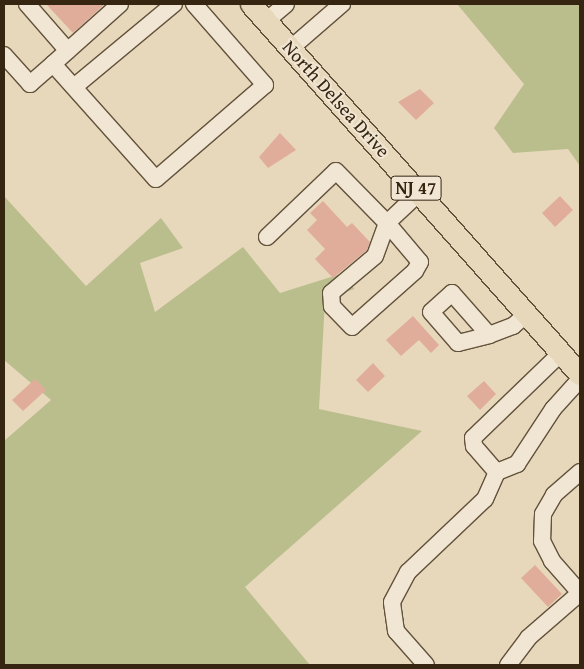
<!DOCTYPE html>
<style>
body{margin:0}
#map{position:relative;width:584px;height:669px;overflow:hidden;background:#e8d8bb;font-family:"Gentium Book Plus",serif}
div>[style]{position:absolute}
.green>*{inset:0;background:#babe8d}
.building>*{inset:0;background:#e1ad9b}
.roads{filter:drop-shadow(1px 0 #62523c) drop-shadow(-1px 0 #62523c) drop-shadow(0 1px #62523c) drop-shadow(0 -1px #62523c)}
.minor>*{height:16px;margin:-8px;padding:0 8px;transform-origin:8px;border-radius:8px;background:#f0e6d3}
.major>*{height:21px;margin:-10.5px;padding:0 10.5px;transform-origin:10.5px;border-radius:10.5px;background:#e8d8bb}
span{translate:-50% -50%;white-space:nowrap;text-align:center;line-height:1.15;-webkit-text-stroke:4px #f0e6d3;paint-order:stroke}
.shield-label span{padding:1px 4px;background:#f0e6d3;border:1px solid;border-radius:4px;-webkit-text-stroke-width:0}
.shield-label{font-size:18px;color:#352511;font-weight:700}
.street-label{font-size:19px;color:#352511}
.frame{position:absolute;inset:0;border:5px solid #352511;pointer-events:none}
</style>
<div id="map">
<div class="green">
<div style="clip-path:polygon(457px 4px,580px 4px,580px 166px,568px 149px,513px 153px,494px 128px,524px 84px)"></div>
<div style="clip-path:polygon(4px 196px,86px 286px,161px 218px,183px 248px,140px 263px,155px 312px,243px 247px,280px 293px,347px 272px,354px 289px,325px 300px,319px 409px,422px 431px,245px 587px,310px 665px,4px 665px,4px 441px,51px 400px,4px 360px)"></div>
</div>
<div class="building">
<div style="clip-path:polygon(46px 4px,105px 4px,73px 33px)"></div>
<div style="clip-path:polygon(420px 89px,434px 103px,416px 120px,398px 102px)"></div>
<div style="clip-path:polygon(280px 133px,296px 150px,268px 168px,259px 157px)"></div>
<div style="clip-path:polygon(560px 196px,573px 210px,555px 227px,542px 213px)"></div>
<div style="clip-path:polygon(323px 201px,347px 227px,352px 223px,370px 242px,367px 250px,333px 278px,315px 259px,325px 249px,307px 230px,317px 220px,310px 213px)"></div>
<div style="clip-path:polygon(413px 316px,439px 345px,431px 353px,419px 340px,401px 356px,386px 340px)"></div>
<div style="clip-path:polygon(373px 363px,385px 376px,368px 392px,356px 380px)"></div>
<div style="clip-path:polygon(35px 379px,46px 390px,23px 411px,12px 400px)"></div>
<div style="clip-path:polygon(484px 381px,496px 394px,480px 410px,467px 396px)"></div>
<div style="clip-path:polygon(535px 565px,562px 594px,548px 607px,521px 578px)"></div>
</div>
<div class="roads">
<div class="minor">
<div style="left:27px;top:4px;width:62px;rotate:48.9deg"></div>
<div style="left:120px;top:4px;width:90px;rotate:138.2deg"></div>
<div style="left:53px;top:64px;width:154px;rotate:48.2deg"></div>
<div style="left:156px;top:179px;width:144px;rotate:-40.8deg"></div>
<div style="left:265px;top:85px;width:108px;rotate:-131.2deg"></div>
<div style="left:266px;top:21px;width:26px;rotate:-40deg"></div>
<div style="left:290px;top:49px;width:69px;rotate:-40.9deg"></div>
<div style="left:4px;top:55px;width:39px;rotate:48deg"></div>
<div style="left:30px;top:84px;width:30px;rotate:-41deg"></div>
<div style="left:74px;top:87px;width:130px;rotate:-39.7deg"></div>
<div style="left:267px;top:237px;width:95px;rotate:-43.7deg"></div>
<div style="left:336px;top:171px;width:73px;rotate:45.6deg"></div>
<div style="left:387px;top:223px;width:51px;rotate:49.8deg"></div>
<div style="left:420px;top:262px;width:10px;rotate:119deg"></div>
<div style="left:415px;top:271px;width:84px;rotate:138.4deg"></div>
<div style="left:352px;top:327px;width:29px;rotate:-134deg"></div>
<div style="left:332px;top:306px;width:13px;rotate:-94deg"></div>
<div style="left:331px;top:293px;width:57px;rotate:-40.1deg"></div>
<div style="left:375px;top:256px;width:35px;rotate:-70deg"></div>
<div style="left:387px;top:223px;width:45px;rotate:-43.2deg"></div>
<div style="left:489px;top:335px;width:56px;rotate:-131.4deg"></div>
<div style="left:452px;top:293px;width:28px;rotate:138deg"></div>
<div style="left:431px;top:312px;width:41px;rotate:48.9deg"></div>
<div style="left:458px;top:343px;width:32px;rotate:-14deg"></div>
<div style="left:489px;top:335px;width:26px;rotate:-21deg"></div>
<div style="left:513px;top:326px;width:18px;rotate:-41deg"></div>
<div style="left:561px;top:353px;width:122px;rotate:136deg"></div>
<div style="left:473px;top:438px;width:8px;rotate:83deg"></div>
<div style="left:474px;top:446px;width:35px;rotate:49deg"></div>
<div style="left:497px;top:472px;width:22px;rotate:-22deg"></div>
<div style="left:517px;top:464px;width:66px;rotate:-56.8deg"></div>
<div style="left:553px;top:409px;width:40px;rotate:-48deg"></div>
<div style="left:580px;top:472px;width:35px;rotate:139deg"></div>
<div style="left:554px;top:495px;width:22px;rotate:120deg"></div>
<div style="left:543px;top:514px;width:27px;rotate:92deg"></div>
<div style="left:542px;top:541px;width:22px;rotate:63deg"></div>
<div style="left:552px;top:561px;width:43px;rotate:48.8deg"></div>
<div style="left:426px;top:665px;width:45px;rotate:-131.4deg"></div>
<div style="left:396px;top:631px;width:29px;rotate:-98deg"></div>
<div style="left:392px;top:602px;width:34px;rotate:-62deg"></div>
<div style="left:408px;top:572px;width:106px;rotate:-43.5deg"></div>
<div style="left:485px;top:499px;width:30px;rotate:-66deg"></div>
<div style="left:508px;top:665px;width:34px;rotate:-53deg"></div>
<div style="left:528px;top:638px;width:69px;rotate:-40.9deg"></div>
</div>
<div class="major">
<div style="left:251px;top:4px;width:495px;rotate:48.4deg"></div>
</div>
</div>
<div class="shield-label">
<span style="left:416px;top:188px">NJ 47</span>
</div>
<div class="street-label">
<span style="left:336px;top:99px;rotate:48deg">North Delsea Drive</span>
</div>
<div class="frame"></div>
</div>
